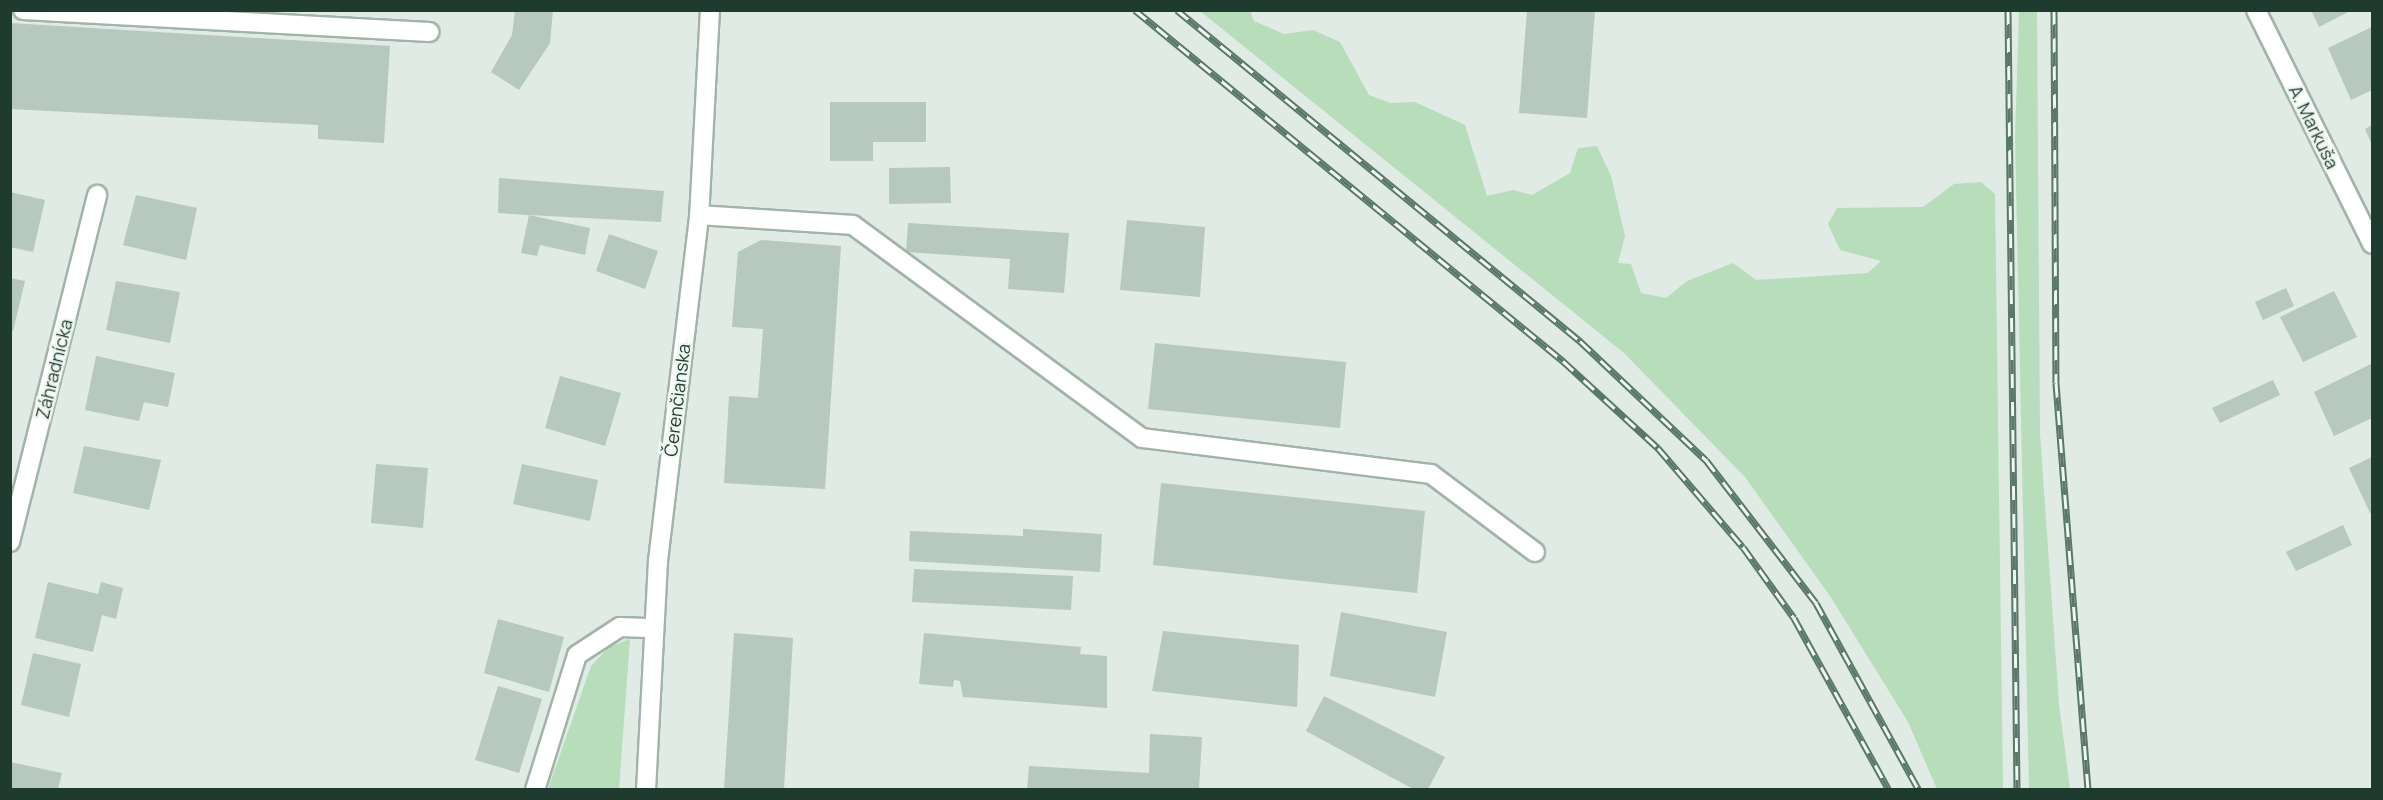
<!DOCTYPE html>
<meta charset="utf-8">
<style>
body{margin:0}
#map{position:relative;width:2383px;height:800px;overflow:hidden;background:#dfebe4;font-family:Manrope,sans-serif}
div>[style]{position:absolute}
.green>*{inset:0;background:#b7ddbb}
.building>*{inset:0;background:#b7c8bf}
.roads{filter:drop-shadow(2px 0 #a2b3aa) drop-shadow(-2px 0 #a2b3aa) drop-shadow(0 2px #a2b3aa) drop-shadow(0 -2px #a2b3aa)}
.service>*{height:18px;margin:-9px;padding:0 9px;transform-origin:9px;border-radius:9px;background:#fff}
.minor>*{height:18px;margin:-9px;padding:0 9px;transform-origin:9px;border-radius:9px;background:#fff}
.rail>*{height:7px;margin-top:-3.5px;transform-origin:0;background:repeating-linear-gradient(90deg,#eff7f2 0 14px,#5a776b 0 28px);box-sizing:border-box;border-block:2px solid #5a776b}
span{translate:-50% -50%;white-space:nowrap;text-align:center;line-height:1.15;-webkit-text-stroke:5px #eff7f2;paint-order:stroke}
.street-label{font-size:18px;color:#1f3b30}
.frame{position:absolute;inset:0;border:12px solid #1f3b30;pointer-events:none}
</style>
<div id="map">
<div class="green">
<div style="clip-path:polygon(1200px 11px,1250px 11px,1254px 21px,1284px 34px,1313px 30px,1340px 42px,1369px 95px,1390px 103px,1415px 102px,1465px 125px,1487px 196px,1513px 190px,1532px 195px,1570px 173px,1578px 148px,1597px 146px,1611px 176px,1625px 236px,1618px 263px,1631px 264px,1641px 293px,1666px 298px,1687px 281px,1733px 263px,1756px 280px,1868px 273px,1881px 261px,1840px 250px,1828px 224px,1837px 208px,1923px 207px,1954px 184px,1981px 182px,1995px 194px,2003px 789px,1937px 789px,1908px 722px,1830px 596px,1745px 477px,1624px 353px)"></div>
<div style="clip-path:polygon(2019px 11px,2037px 11px,2040px 434px,2059px 704px,2070px 789px,2029px 789px,2015px 138px)"></div>
<div style="clip-path:polygon(630px 639px,619px 789px,548px 789px,591px 666px,609px 647px)"></div>
</div>
<div class="building">
<div style="clip-path:polygon(515px 10px,553px 10px,550px 43px,519px 90px,491px 72px,512px 35px)"></div>
<div style="clip-path:polygon(1527px 10px,1595px 10px,1587px 118px,1519px 113px)"></div>
<div style="clip-path:polygon(2311px 10px,2352px 10px,2319px 27px)"></div>
<div style="clip-path:polygon(10px 23px,390px 46px,384px 143px,318px 139px,318px 125px,10px 109px)"></div>
<div style="clip-path:polygon(2372px 27px,2372px 90px,2351px 100px,2328px 48px)"></div>
<div style="clip-path:polygon(830px 102px,926px 102px,926px 142px,873px 142px,873px 161px,830px 161px)"></div>
<div style="clip-path:polygon(2372px 125px,2372px 145px,2365px 129px)"></div>
<div style="clip-path:polygon(950px 167px,951px 203px,889px 204px,889px 168px)"></div>
<div style="clip-path:polygon(499px 178px,664px 191px,661px 222px,529px 215px,590px 228px,585px 255px,540px 245px,537px 256px,521px 253px,529px 215px,498px 213px)"></div>
<div style="clip-path:polygon(10px 192px,45px 200px,33px 252px,10px 247px)"></div>
<div style="clip-path:polygon(136px 195px,197px 208px,186px 260px,123px 245px)"></div>
<div style="clip-path:polygon(1127px 220px,1205px 227px,1200px 297px,1120px 290px)"></div>
<div style="clip-path:polygon(908px 223px,1069px 233px,1064px 293px,1008px 289px,1010px 259px,906px 252px)"></div>
<div style="clip-path:polygon(609px 234px,658px 251px,645px 289px,596px 271px)"></div>
<div style="clip-path:polygon(761px 240px,841px 246px,825px 489px,724px 483px,729px 396px,758px 398px,763px 329px,732px 327px,738px 252px)"></div>
<div style="clip-path:polygon(10px 278px,25px 281px,13px 331px,10px 330px)"></div>
<div style="clip-path:polygon(116px 281px,180px 292px,170px 343px,106px 330px)"></div>
<div style="clip-path:polygon(2286px 288px,2294px 306px,2263px 320px,2255px 302px)"></div>
<div style="clip-path:polygon(2334px 291px,2357px 337px,2303px 362px,2280px 317px)"></div>
<div style="clip-path:polygon(1155px 343px,1346px 362px,1340px 428px,1148px 409px)"></div>
<div style="clip-path:polygon(96px 356px,175px 373px,168px 407px,144px 402px,139px 421px,85px 410px)"></div>
<div style="clip-path:polygon(2371px 364px,2372px 418px,2334px 436px,2314px 392px)"></div>
<div style="clip-path:polygon(560px 376px,621px 393px,605px 446px,545px 428px)"></div>
<div style="clip-path:polygon(2273px 380px,2280px 395px,2220px 423px,2212px 408px)"></div>
<div style="clip-path:polygon(84px 446px,161px 460px,149px 510px,73px 493px)"></div>
<div style="clip-path:polygon(2372px 457px,2372px 512px,2370px 513px,2349px 468px)"></div>
<div style="clip-path:polygon(376px 464px,428px 468px,423px 528px,371px 523px)"></div>
<div style="clip-path:polygon(522px 464px,598px 480px,590px 521px,513px 504px)"></div>
<div style="clip-path:polygon(1161px 483px,1425px 511px,1417px 593px,1153px 565px)"></div>
<div style="clip-path:polygon(2343px 525px,2352px 545px,2296px 571px,2286px 552px)"></div>
<div style="clip-path:polygon(1023px 529px,1102px 534px,1100px 572px,909px 561px,910px 531px,1023px 536px)"></div>
<div style="clip-path:polygon(914px 569px,1073px 576px,1071px 610px,912px 602px)"></div>
<div style="clip-path:polygon(48px 582px,98px 594px,101px 582px,123px 588px,116px 619px,102px 615px,93px 652px,35px 638px)"></div>
<div style="clip-path:polygon(1341px 612px,1447px 632px,1435px 697px,1330px 676px)"></div>
<div style="clip-path:polygon(498px 619px,564px 637px,549px 692px,484px 673px)"></div>
<div style="clip-path:polygon(1163px 631px,1299px 645px,1297px 707px,1152px 691px)"></div>
<div style="clip-path:polygon(734px 633px,793px 638px,784px 789px,724px 789px)"></div>
<div style="clip-path:polygon(924px 633px,1081px 647px,1080px 654px,1107px 656px,1107px 708px,963px 697px,960px 681px,954px 680px,953px 687px,919px 684px)"></div>
<div style="clip-path:polygon(33px 653px,81px 664px,69px 717px,21px 705px)"></div>
<div style="clip-path:polygon(498px 686px,542px 699px,519px 773px,475px 760px)"></div>
<div style="clip-path:polygon(1324px 696px,1445px 757px,1428px 789px,1413px 789px,1306px 731px)"></div>
<div style="clip-path:polygon(1150px 734px,1202px 737px,1199px 789px,1027px 789px,1029px 766px,1149px 773px)"></div>
<div style="clip-path:polygon(10px 762px,62px 773px,58px 789px,10px 789px)"></div>
</div>
<div class="roads">
<div class="service">
<div style="left:23px;top:10px;width:407px;rotate:3.1deg"></div>
<div style="left:699px;top:215px;width:154px;rotate:3.7deg"></div>
<div style="left:853px;top:225px;width:359px;rotate:36.4deg"></div>
<div style="left:1142px;top:438px;width:291px;rotate:7.1deg"></div>
<div style="left:1431px;top:474px;width:130px;rotate:36.9deg"></div>
</div>
<div class="minor">
<div style="left:2256px;top:10px;width:261px;rotate:63.6deg"></div>
<div style="left:10px;top:542px;width:358px;rotate:-75.9deg"></div>
<div style="left:535px;top:790px;width:141px;rotate:-72.7deg"></div>
<div style="left:577px;top:655px;width:51px;rotate:-33.1deg"></div>
<div style="left:620px;top:627px;width:34px;rotate:2deg"></div>
<div style="left:646px;top:790px;width:229px;rotate:-87deg"></div>
<div style="left:658px;top:561px;width:344px;rotate:-83.2deg"></div>
<div style="left:699px;top:219px;width:209px;rotate:-87deg"></div>
</div>
</div>
<div class="rail">
<div style="left:1135px;top:10px;width:554px;rotate:39.35deg"></div>
<div style="left:1563px;top:361px;width:129px;rotate:42.5deg"></div>
<div style="left:1658px;top:448px;width:130px;rotate:49.4deg"></div>
<div style="left:1743px;top:547px;width:87px;rotate:54.3deg"></div>
<div style="left:1794px;top:618px;width:196px;rotate:61.1deg"></div>
<div style="left:1177px;top:10px;width:522px;rotate:39.4deg"></div>
<div style="left:1580px;top:341px;width:173px;rotate:43.4deg"></div>
<div style="left:1706px;top:460px;width:180px;rotate:52.4deg"></div>
<div style="left:1816px;top:603px;width:213px;rotate:61.2deg"></div>
<div style="left:2008px;top:10px;width:780px;rotate:89.34deg"></div>
<div style="left:2054px;top:10px;width:373px;rotate:89.7deg"></div>
<div style="left:2056px;top:383px;width:408px;rotate:85.5deg"></div>
</div>
<div class="street-label">
<span style="left:2314px;top:127px;rotate:64deg">A. Markuša</span>
<span style="left:54px;top:369px;rotate:-76deg">Záhradnícka</span>
<span style="left:677px;top:400px;rotate:-83deg">Čerenčianska</span>
</div>
<div class="frame"></div>
</div>
